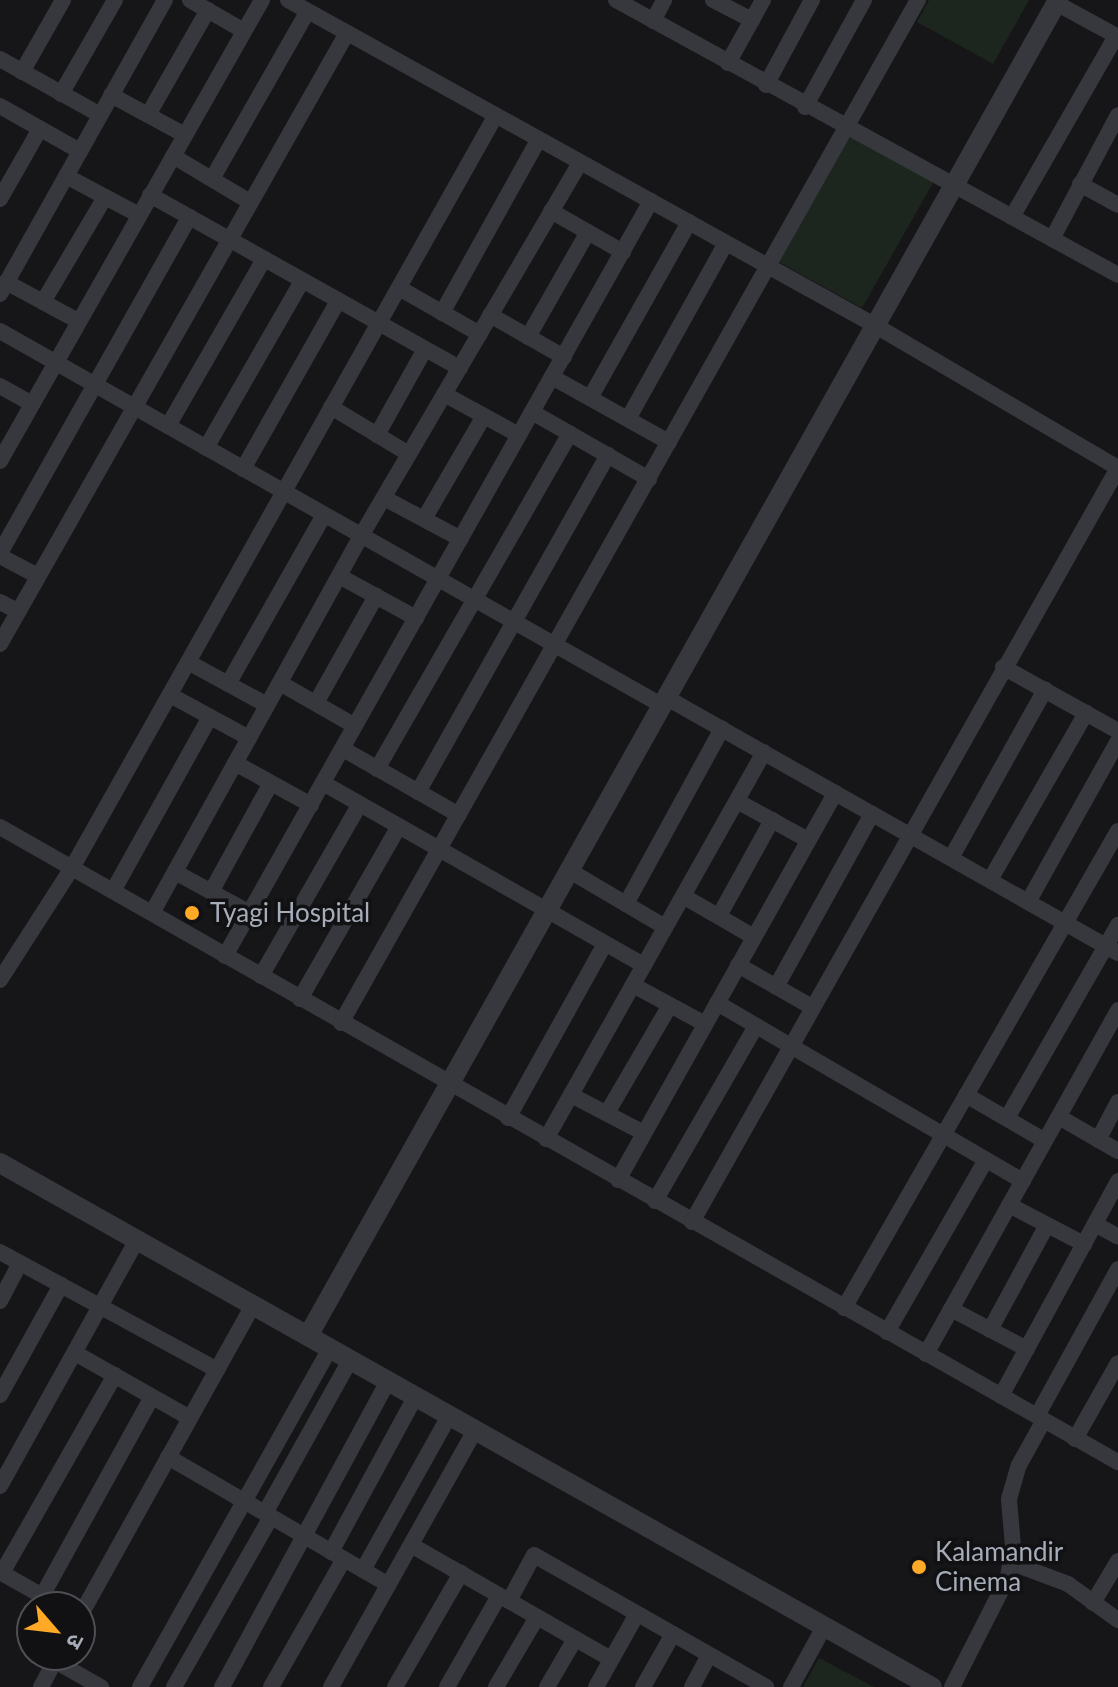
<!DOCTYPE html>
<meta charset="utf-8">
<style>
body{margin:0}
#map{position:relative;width:1118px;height:1687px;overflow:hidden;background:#161618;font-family:Lato,"Noto Sans Devanagari",sans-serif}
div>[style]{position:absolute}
.green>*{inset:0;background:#1d261e}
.minor>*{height:16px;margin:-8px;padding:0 8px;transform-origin:8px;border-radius:8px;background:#36383d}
.tertiary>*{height:20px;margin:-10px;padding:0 10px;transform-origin:10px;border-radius:10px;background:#36383d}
.dots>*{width:22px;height:22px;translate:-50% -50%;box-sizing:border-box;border:4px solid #111113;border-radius:50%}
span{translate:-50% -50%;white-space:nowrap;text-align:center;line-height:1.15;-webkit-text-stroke:7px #111113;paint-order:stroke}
.poi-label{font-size:26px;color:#a6adb9}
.left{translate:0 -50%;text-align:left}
.north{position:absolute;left:16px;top:1591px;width:80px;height:80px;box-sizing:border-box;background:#111113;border:2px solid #4d4f55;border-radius:50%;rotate:118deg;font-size:22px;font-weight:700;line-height:32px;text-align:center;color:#a6adb9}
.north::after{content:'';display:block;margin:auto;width:28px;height:36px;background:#ffa926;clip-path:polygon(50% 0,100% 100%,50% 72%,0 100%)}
</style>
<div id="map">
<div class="green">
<div style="clip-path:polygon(929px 0,1029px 0,993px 64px,917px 22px)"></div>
<div style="clip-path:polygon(855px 127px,938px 174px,862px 308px,779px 262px)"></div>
<div style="clip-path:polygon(819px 1658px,874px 1687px,803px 1687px)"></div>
</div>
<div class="minor">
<div style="left:190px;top:0;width:62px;rotate:29.9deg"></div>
<div style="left:288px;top:0;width:672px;rotate:29deg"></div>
<div style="left:876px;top:326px;width:281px;rotate:30.4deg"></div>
<div style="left:616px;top:0;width:572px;rotate:28.71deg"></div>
<div style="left:713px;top:0;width:44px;rotate:27.1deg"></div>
<div style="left:1056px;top:3px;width:71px;rotate:28.7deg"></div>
<div style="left:653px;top:21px;width:24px;rotate:-62deg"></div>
<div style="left:0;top:59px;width:115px;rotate:29.2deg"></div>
<div style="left:728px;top:63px;width:72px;rotate:-60.9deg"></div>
<div style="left:22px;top:72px;width:83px;rotate:-60.3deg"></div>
<div style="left:766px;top:85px;width:97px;rotate:-61.6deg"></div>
<div style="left:61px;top:94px;width:108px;rotate:-60.1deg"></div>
<div style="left:111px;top:95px;width:84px;rotate:28.4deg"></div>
<div style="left:0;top:106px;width:92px;rotate:29.4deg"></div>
<div style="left:805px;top:107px;width:122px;rotate:-61.1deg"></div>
<div style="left:148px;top:115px;width:121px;rotate:-60.3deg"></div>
<div style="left:173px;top:156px;width:90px;rotate:30.9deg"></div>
<div style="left:66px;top:176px;width:83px;rotate:28.1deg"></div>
<div style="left:212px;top:179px;width:193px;rotate:-60.3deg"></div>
<div style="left:1080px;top:184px;width:43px;rotate:28.9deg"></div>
<div style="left:150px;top:195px;width:355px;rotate:29.2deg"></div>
<div style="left:0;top:199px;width:81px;rotate:-60.3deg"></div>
<div style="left:551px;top:211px;width:83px;rotate:29.7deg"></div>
<div style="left:1012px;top:217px;width:209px;rotate:-60.1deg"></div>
<div style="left:1052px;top:239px;width:140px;rotate:-62deg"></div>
<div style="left:6px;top:282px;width:82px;rotate:28.4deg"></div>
<div style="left:399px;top:288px;width:93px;rotate:29.6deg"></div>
<div style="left:0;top:294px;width:337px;rotate:-60.7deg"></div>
<div style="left:43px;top:302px;width:122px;rotate:-59.4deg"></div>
<div style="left:442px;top:313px;width:199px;rotate:-60.9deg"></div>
<div style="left:490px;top:315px;width:85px;rotate:29.6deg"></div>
<div style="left:0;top:331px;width:762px;rotate:29.49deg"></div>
<div style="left:528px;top:337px;width:121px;rotate:-60.3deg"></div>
<div style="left:552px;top:377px;width:134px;rotate:29.1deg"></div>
<div style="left:0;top:386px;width:37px;rotate:29deg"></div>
<div style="left:444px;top:394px;width:85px;rotate:28.7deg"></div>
<div style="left:590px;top:398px;width:202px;rotate:-60.6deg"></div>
<div style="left:331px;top:407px;width:91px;rotate:31.1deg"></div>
<div style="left:532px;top:412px;width:135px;rotate:29.8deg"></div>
<div style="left:628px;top:419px;width:201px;rotate:-60.9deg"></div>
<div style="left:168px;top:426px;width:193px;rotate:-60.1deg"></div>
<div style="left:377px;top:435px;width:98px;rotate:-60.8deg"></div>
<div style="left:206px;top:448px;width:193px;rotate:-60.1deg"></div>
<div style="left:0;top:461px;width:530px;rotate:-60.39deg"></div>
<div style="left:243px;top:469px;width:193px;rotate:-60.5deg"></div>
<div style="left:384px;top:498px;width:87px;rotate:28deg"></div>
<div style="left:424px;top:519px;width:119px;rotate:-59.8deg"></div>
<div style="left:0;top:553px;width:386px;rotate:-60.6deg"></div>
<div style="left:0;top:556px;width:43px;rotate:27.8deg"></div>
<div style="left:339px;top:576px;width:88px;rotate:28.6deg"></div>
<div style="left:0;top:602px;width:20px;rotate:27deg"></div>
<div style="left:0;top:644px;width:703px;rotate:-60.41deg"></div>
<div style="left:188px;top:662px;width:90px;rotate:28.6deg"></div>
<div style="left:1003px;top:667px;width:132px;rotate:29.1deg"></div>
<div style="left:280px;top:683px;width:86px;rotate:29.8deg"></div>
<div style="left:228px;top:684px;width:194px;rotate:-60.4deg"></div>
<div style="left:170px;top:695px;width:90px;rotate:28.6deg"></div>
<div style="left:667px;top:698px;width:518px;rotate:29.48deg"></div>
<div style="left:316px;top:703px;width:123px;rotate:-60.7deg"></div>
<div style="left:343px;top:749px;width:133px;rotate:29.6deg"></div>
<div style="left:235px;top:763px;width:87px;rotate:28.9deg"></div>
<div style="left:377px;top:769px;width:387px;rotate:-60.1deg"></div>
<div style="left:323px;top:783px;width:369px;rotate:29.6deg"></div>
<div style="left:418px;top:792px;width:387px;rotate:-60.6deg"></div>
<div style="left:737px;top:801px;width:81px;rotate:28.8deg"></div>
<div style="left:0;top:827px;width:1286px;rotate:29.6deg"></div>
<div style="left:951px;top:858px;width:193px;rotate:-60.8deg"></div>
<div style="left:570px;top:871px;width:110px;rotate:30.5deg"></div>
<div style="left:175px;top:872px;width:85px;rotate:28.7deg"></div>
<div style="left:990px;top:880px;width:193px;rotate:-60.1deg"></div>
<div style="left:113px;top:891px;width:199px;rotate:-60.9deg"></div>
<div style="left:211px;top:892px;width:124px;rotate:-61.2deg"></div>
<div style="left:683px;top:896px;width:82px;rotate:30deg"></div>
<div style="left:1028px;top:902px;width:184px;rotate:-60.8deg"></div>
<div style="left:626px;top:904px;width:200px;rotate:-61.3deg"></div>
<div style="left:152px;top:913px;width:431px;rotate:-61deg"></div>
<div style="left:361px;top:536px;width:433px;rotate:-59.6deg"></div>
<div style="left:719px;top:916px;width:110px;rotate:-61.1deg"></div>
<div style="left:225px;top:956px;width:867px;rotate:-60.57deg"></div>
<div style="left:738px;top:965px;width:85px;rotate:29.6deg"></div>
<div style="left:261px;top:976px;width:198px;rotate:-60.1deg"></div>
<div style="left:0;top:980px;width:133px;rotate:-57.3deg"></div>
<div style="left:72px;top:868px;width:864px;rotate:-60.62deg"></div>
<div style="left:633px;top:985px;width:82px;rotate:28.4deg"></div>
<div style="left:776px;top:987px;width:198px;rotate:-61deg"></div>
<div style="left:300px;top:999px;width:199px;rotate:-60.2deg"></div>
<div style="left:717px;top:1003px;width:354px;rotate:30.2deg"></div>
<div style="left:341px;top:1023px;width:1175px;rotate:-60.58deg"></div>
<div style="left:571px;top:1095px;width:82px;rotate:27.5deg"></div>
<div style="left:966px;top:1095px;width:91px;rotate:30.2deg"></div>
<div style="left:607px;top:1113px;width:125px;rotate:-59.7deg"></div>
<div style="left:1059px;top:1117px;width:68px;rotate:30deg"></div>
<div style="left:508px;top:1118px;width:199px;rotate:-60.9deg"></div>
<div style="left:1007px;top:1118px;width:223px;rotate:-60.1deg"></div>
<div style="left:546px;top:1139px;width:444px;rotate:-60.6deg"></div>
<div style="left:1098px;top:1140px;width:43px;rotate:-62.2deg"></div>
<div style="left:618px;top:1180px;width:444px;rotate:-60.7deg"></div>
<div style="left:655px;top:1201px;width:202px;rotate:-60deg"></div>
<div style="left:1009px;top:1205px;width:85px;rotate:27.5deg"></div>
<div style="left:692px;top:1222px;width:866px;rotate:-60.53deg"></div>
<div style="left:1095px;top:1224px;width:26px;rotate:29deg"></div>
<div style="left:0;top:1252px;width:247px;rotate:28.5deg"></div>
<div style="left:0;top:1301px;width:43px;rotate:-62.2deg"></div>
<div style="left:844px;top:1308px;width:550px;rotate:-60.13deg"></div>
<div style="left:951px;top:1309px;width:86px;rotate:27.8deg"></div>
<div style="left:990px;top:1330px;width:119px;rotate:-61.5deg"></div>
<div style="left:887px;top:1332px;width:198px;rotate:-60.1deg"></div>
<div style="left:75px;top:1353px;width:132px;rotate:29.5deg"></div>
<div style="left:926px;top:1354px;width:394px;rotate:-60.8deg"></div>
<div style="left:0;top:1395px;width:126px;rotate:-61deg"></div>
<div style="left:1001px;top:1396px;width:245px;rotate:-61.4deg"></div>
<div style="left:1037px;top:1416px;width:168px;rotate:-61.1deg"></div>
<div style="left:1075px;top:1439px;width:87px;rotate:-60.5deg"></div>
<div style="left:168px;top:1457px;width:255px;rotate:30.1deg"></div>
<div style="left:0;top:1486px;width:282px;rotate:-60.9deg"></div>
<div style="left:265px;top:1513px;width:175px;rotate:-60.9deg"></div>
<div style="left:411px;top:1545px;width:230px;rotate:29.7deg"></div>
<div style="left:331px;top:1552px;width:176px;rotate:-61.5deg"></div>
<div style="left:1012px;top:1563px;width:60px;rotate:20.6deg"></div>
<div style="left:1068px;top:1584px;width:62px;rotate:35.8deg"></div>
<div style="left:363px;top:1570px;width:176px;rotate:-60.8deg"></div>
<div style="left:0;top:1572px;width:71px;rotate:29.4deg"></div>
<div style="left:2px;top:1573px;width:228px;rotate:-60.3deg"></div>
<div style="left:42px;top:1596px;width:227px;rotate:-61.1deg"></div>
<div style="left:509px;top:1601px;width:52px;rotate:-61.5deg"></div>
<div style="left:534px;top:1555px;width:267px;rotate:29.6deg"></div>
<div style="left:1093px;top:1603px;width:49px;rotate:-59.2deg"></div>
<div style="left:80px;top:1616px;width:356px;rotate:-60.9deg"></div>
<div style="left:55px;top:1661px;width:53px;rotate:29.5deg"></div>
<div style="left:41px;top:1687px;width:36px;rotate:-62deg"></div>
<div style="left:140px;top:1687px;width:388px;rotate:-60.7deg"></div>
<div style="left:174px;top:1687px;width:196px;rotate:-60.3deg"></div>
<div style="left:222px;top:1687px;width:348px;rotate:-61.5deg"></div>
<div style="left:271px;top:1687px;width:147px;rotate:-60.3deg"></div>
<div style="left:331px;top:1687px;width:295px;rotate:-60.7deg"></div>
<div style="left:395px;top:1687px;width:132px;rotate:-59.9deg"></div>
<div style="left:447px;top:1687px;width:105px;rotate:-60.3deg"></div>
<div style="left:496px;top:1687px;width:81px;rotate:-59.6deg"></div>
<div style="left:547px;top:1687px;width:56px;rotate:-59.7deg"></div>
<div style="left:596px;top:1687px;width:84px;rotate:-60.7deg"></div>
<div style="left:643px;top:1687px;width:61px;rotate:-60.5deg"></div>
<div style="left:692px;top:1687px;width:36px;rotate:-62deg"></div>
<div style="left:791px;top:1687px;width:68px;rotate:-61.2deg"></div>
<div style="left:952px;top:1687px;width:123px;rotate:-63deg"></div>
<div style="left:1008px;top:1577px;width:30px;rotate:-81deg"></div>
<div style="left:1013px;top:1547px;width:48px;rotate:-94.8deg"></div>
<div style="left:1009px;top:1499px;width:35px;rotate:-74deg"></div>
<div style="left:1019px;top:1465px;width:51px;rotate:-60.9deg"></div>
</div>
<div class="tertiary">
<div style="left:0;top:1163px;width:1069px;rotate:29.35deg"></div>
<div style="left:308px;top:1336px;width:1532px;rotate:-60.69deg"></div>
</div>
<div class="dots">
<div style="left:192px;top:913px;background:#ffa926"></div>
<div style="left:919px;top:1567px;background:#ffa926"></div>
</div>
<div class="poi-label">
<span class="left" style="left:210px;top:913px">Tyagi Hospital</span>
<span class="left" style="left:935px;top:1567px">Kalamandir<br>Cinema</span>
</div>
<div class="north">उ</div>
</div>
